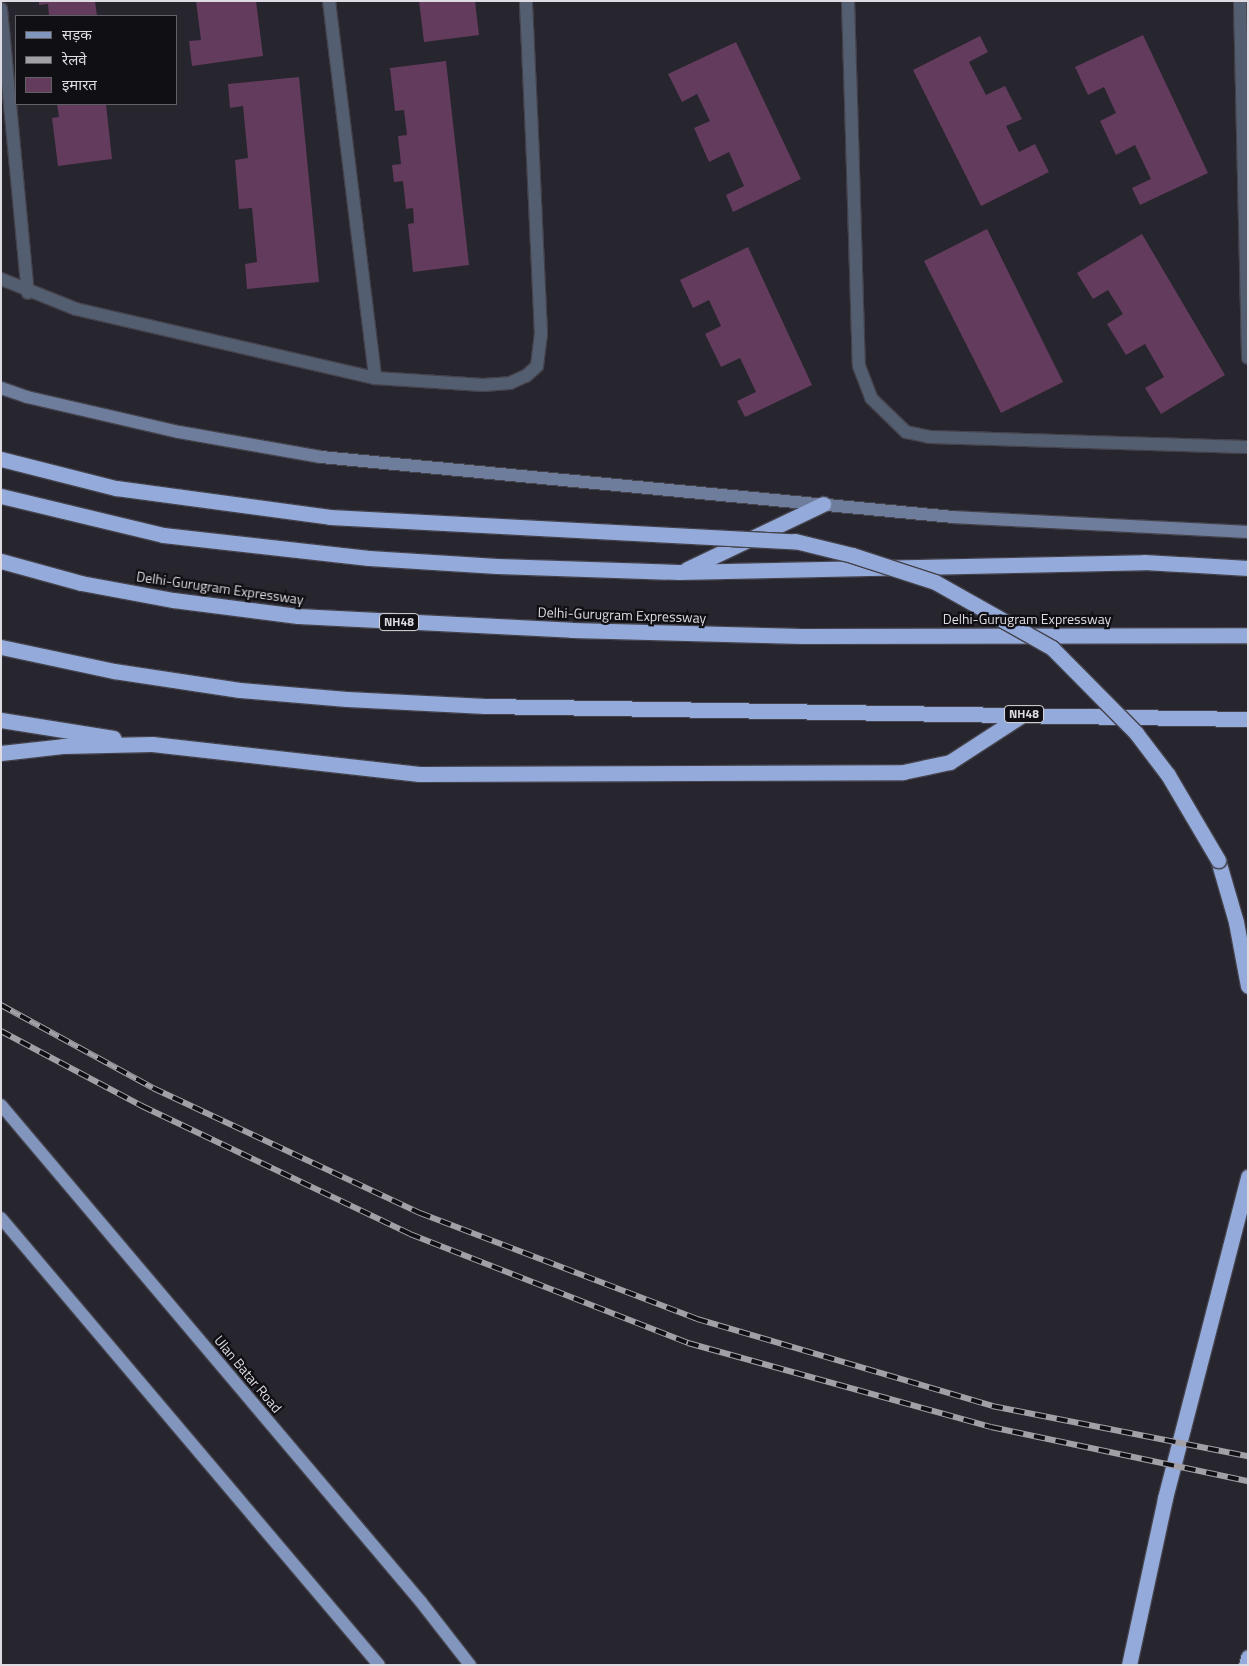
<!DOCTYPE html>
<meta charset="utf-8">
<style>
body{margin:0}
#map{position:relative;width:1249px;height:1666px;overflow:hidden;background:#27252e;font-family:"Titillium Web","Noto Sans Devanagari",sans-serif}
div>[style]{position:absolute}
.building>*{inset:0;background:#633b5c}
.roads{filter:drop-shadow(1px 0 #44424b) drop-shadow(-1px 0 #44424b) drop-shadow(0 1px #44424b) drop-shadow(0 -1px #44424b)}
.minor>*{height:12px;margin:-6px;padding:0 6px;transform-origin:6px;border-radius:6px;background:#545e71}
.secondary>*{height:12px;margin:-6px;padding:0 6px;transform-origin:6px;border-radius:6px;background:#6e7d9c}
.primary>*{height:12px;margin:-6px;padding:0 6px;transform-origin:6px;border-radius:6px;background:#8195bd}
.motorway>*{height:15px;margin:-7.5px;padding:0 7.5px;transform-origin:7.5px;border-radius:7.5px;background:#93aada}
.rail>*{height:5.5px;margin-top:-2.75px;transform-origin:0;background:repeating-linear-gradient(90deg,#100f13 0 11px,#a2a0a7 0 22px);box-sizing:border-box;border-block:1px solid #a2a0a7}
.bridges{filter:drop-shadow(1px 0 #44424b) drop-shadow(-1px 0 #44424b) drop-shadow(0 1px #44424b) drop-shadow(0 -1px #44424b)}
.motorway-bridge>*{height:15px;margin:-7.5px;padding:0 7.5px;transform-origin:7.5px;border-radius:7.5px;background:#93aada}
span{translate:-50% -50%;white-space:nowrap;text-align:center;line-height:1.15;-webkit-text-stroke:4.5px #100f13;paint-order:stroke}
.shield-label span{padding:1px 4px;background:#100f13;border:1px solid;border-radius:4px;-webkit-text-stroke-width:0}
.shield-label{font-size:12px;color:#dedce2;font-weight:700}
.street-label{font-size:14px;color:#dedce2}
.frame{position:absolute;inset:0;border:2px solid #dedce2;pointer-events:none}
.legend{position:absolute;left:15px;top:15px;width:162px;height:90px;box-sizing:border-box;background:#100f13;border:1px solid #626166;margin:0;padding:6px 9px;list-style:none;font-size:15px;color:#dedce2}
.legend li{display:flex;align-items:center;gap:10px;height:25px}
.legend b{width:25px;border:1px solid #626166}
</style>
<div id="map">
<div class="building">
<div style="clip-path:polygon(39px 1px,95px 1px,97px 16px,49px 16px,48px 4px,39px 5px)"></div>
<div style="clip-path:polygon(196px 1px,256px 1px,263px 56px,192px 66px,189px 41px,201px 40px)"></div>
<div style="clip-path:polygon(419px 1px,475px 1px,479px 35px,424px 42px)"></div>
<div style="clip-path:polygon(1143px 35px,1208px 173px,1140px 205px,1132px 188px,1151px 179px,1135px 145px,1116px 155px,1100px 121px,1116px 113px,1104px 87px,1088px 95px,1075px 67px)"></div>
<div style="clip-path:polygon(980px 36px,988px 52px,969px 62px,986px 95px,1005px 86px,1022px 119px,1006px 126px,1019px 152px,1035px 144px,1049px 172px,981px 206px,913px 70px)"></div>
<div style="clip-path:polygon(736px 42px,801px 179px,733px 212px,726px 195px,744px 186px,729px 152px,709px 162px,694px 128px,710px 121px,697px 94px,682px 102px,668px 74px)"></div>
<div style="clip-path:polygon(446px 61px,469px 265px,413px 272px,408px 224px,414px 223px,413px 208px,406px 209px,403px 181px,394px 182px,392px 165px,401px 164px,398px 136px,407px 135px,404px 110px,395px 111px,390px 68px)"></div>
<div style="clip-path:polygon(299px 77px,319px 282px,247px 289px,245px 264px,257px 262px,252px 208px,239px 209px,235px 160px,248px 158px,243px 106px,230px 108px,228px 84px)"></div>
<div style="clip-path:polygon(57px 104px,106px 104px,112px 159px,58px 166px,52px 118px,59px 117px)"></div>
<div style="clip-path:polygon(987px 229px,1063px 382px,1001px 413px,924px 261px)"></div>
<div style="clip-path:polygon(1142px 234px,1225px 375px,1161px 414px,1145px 388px,1164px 377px,1145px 344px,1126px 355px,1107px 324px,1123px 314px,1108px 290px,1093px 299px,1077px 273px)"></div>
<div style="clip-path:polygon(748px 247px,812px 385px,745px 417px,737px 401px,756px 392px,740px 358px,721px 367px,705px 334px,721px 326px,709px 300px,693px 308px,680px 280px)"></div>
</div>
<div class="roads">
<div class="minor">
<div style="left:329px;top:1px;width:380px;rotate:83deg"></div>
<div style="left:848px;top:1px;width:365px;rotate:88.3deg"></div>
<div style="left:859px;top:366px;width:34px;rotate:69deg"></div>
<div style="left:871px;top:398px;width:49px;rotate:44.2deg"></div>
<div style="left:906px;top:432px;width:24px;rotate:12deg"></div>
<div style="left:929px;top:437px;width:319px;rotate:1.8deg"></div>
<div style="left:1240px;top:1px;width:357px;rotate:88.7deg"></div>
<div style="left:1px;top:9px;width:285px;rotate:84.6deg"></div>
<div style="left:1px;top:279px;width:81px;rotate:21.8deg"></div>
<div style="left:76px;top:309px;width:307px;rotate:13deg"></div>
<div style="left:375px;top:378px;width:108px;rotate:3.7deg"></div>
<div style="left:483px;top:385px;width:27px;rotate:-4deg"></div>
<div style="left:510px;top:383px;width:17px;rotate:-24deg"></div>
<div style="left:526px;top:376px;width:15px;rotate:-42deg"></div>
<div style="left:537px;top:366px;width:32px;rotate:-83deg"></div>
<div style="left:541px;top:334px;width:333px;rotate:-92.6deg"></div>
</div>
<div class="secondary">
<div style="left:1px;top:388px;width:28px;rotate:19deg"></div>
<div style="left:27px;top:397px;width:156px;rotate:13deg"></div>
<div style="left:179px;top:432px;width:144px;rotate:10deg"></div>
<div style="left:321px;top:457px;width:635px;rotate:5.42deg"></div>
<div style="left:953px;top:517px;width:295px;rotate:2.9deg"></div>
</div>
<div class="primary">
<div style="left:1px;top:1105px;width:651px;rotate:49.8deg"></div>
<div style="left:421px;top:1602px;width:80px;rotate:52.1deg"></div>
<div style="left:1px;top:1218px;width:585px;rotate:49.78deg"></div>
</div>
<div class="motorway">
<div style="left:1px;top:496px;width:167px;rotate:13.5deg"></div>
<div style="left:163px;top:535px;width:207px;rotate:6.4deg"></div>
<div style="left:369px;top:558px;width:128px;rotate:3.6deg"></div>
<div style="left:497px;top:566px;width:182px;rotate:1.9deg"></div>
<div style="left:679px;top:572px;width:465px;rotate:-1.2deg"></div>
<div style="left:1144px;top:562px;width:104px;rotate:3.3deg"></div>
<div style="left:1px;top:561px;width:83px;rotate:15.4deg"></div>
<div style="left:81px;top:583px;width:94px;rotate:10.5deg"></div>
<div style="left:173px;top:600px;width:126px;rotate:7.3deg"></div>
<div style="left:298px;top:616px;width:274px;rotate:2.9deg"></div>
<div style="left:572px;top:630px;width:231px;rotate:1.5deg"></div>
<div style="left:803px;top:636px;width:445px;rotate:-0.1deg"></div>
<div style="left:687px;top:569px;width:151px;rotate:-25.5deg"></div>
<div style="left:1px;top:647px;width:116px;rotate:12deg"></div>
<div style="left:114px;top:671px;width:127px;rotate:8.6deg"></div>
<div style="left:240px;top:690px;width:107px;rotate:4.8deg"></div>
<div style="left:347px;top:699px;width:138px;rotate:2.9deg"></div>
<div style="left:485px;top:706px;width:763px;rotate:0.98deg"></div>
<div style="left:1px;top:720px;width:114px;rotate:9.1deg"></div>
<div style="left:1px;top:753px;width:62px;rotate:-6.4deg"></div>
<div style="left:63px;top:746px;width:89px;rotate:-1.3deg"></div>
<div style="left:152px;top:744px;width:269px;rotate:6.4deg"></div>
<div style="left:419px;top:774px;width:484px;rotate:-0.2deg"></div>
<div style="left:903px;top:772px;width:48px;rotate:-12deg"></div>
<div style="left:950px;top:762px;width:88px;rotate:-33deg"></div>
<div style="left:1218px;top:860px;width:65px;rotate:73.8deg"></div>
<div style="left:1236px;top:922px;width:65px;rotate:79.4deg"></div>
<div style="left:1129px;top:1665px;width:171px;rotate:-77.8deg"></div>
<div style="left:1165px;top:1498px;width:332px;rotate:-75.5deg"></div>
<div style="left:1246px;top:1665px;width:8px;rotate:-76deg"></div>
</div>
</div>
<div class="rail">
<div style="left:1px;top:1005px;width:173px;rotate:28.6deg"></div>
<div style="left:153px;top:1088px;width:295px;rotate:25.1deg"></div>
<div style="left:420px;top:1213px;width:297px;rotate:20.9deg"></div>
<div style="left:697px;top:1319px;width:308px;rotate:16.4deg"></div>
<div style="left:992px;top:1406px;width:261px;rotate:11.1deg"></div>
<div style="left:1px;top:1031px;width:160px;rotate:28deg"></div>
<div style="left:142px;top:1106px;width:297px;rotate:25.5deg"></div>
<div style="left:410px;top:1234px;width:299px;rotate:21.4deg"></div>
<div style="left:688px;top:1343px;width:314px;rotate:15.5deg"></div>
<div style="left:991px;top:1427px;width:263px;rotate:11.9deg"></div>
</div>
<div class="bridges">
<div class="motorway-bridge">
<div style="left:1px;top:459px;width:119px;rotate:14.2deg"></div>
<div style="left:116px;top:488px;width:216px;rotate:7.7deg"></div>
<div style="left:330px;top:517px;width:466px;rotate:3deg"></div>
<div style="left:795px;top:541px;width:59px;rotate:13.8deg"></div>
<div style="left:852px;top:555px;width:87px;rotate:18deg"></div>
<div style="left:935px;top:582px;width:134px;rotate:29.4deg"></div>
<div style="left:1052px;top:648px;width:120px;rotate:45.3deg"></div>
<div style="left:1136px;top:733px;width:53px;rotate:52.7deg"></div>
<div style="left:1168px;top:775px;width:99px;rotate:59.5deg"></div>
</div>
</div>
<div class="shield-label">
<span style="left:399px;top:622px">NH48</span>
<span style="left:1024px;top:714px">NH48</span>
</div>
<div class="street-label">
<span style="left:220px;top:588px;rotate:8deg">Delhi-Gurugram Expressway</span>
<span style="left:622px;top:615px;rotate:2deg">Delhi-Gurugram Expressway</span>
<span style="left:1027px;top:619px">Delhi-Gurugram Expressway</span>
<span style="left:248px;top:1374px;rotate:50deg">Ulan Batar Road</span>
</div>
<div class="frame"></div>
<ul class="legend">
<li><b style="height:6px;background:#8195bd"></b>सड़क</li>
<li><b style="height:6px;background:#a2a0a7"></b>रेलवे</li>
<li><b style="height:14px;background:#633b5c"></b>इमारत</li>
</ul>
</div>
